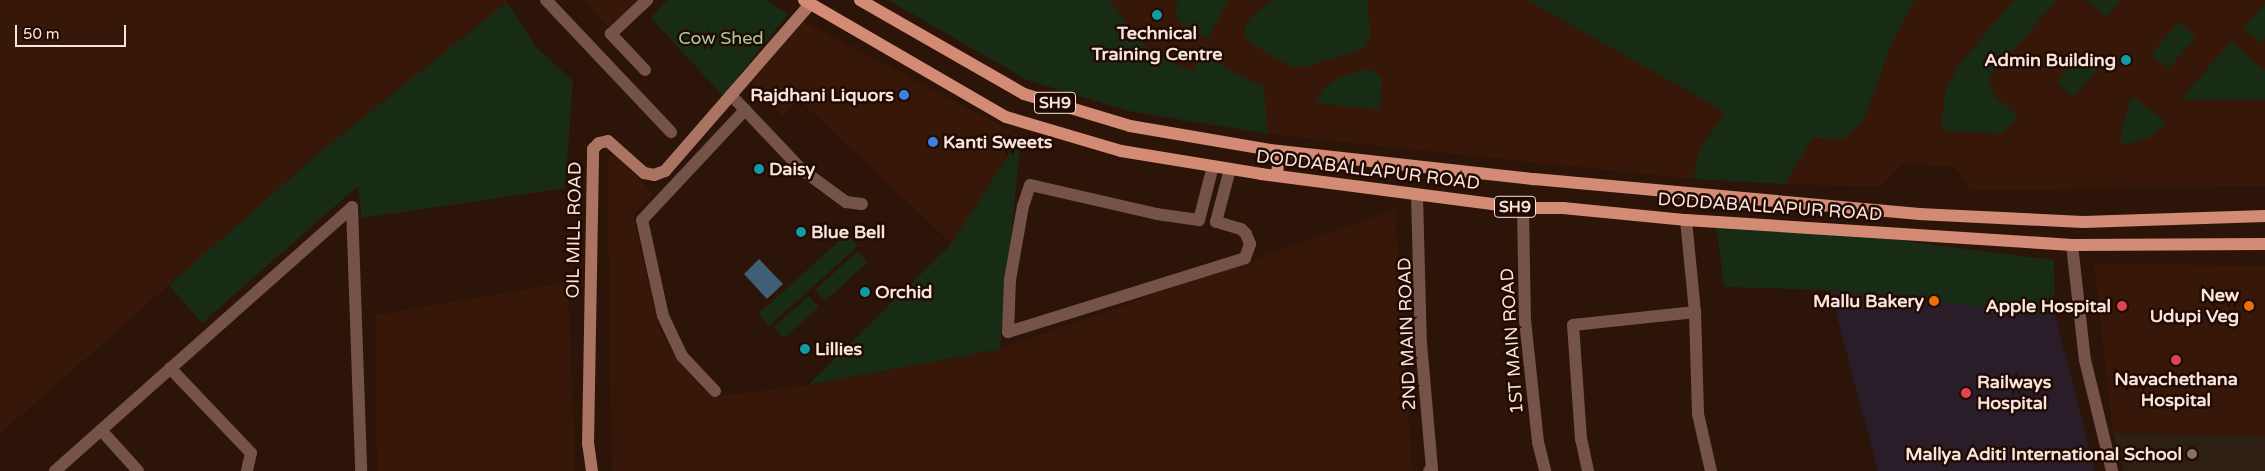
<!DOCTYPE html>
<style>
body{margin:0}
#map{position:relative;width:2265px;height:471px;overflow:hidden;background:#2c1408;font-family:"Varela Round",sans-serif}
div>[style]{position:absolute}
.built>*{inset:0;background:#361708}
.education>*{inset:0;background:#2d1f13}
.medical>*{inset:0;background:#2a1d2a}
.green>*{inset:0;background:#182c15}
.water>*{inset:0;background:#3e5f74}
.minor>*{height:12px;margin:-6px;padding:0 6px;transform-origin:6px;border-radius:6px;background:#765349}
.tertiary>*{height:12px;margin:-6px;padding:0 6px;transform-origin:6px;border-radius:6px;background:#765349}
.secondary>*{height:12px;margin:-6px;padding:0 6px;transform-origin:6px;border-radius:6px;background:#aa7362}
.primary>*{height:12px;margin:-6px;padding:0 6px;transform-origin:6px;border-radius:6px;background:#d38b75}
.dots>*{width:14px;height:14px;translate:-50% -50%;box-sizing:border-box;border:2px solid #220a02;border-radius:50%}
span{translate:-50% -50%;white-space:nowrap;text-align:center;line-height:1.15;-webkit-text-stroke:5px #220a02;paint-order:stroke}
.shield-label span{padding:1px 4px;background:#220a02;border:1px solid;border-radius:4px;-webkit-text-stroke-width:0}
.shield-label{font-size:16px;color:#f7e5dd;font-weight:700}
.poi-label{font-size:18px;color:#f7e5dd;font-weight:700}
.right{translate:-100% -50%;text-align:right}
.left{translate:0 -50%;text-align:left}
.park-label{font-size:18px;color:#a5cf9e}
.street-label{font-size:18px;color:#f7e5dd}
.scale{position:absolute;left:15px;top:25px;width:111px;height:22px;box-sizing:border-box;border:2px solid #f7e5dd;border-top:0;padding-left:6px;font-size:15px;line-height:18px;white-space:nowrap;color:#f7e5dd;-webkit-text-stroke:4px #220a02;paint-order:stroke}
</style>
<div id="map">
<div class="built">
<div style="clip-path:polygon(0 0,505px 0,507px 2px,320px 152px,0 434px)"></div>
<div style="clip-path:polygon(583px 0,641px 0,611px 30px)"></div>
<div style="clip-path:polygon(888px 0,1527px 0,1725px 112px,1700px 149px,1693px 179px,1276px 135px,1129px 111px,1027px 80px)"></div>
<div style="clip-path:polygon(1898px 0,2265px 0,2265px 186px,1971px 191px,1955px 167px,1903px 164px,1879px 187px,1784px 184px)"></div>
<div style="clip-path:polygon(803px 21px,1021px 136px,952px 244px,799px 100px,783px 117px,751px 82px)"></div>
<div style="clip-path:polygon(607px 156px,616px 156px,653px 193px,633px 215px,658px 324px,676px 359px,711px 397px,808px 385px,1000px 349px,1395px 209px,1412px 471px,612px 471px)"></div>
<div style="clip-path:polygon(2094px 263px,2265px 266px,2265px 436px,2113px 433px)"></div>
<div style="clip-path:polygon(568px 282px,575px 471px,377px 471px,375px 315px)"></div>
</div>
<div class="education">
<div style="clip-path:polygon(2113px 433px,2265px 436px,2265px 471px,2124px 471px)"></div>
</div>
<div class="medical">
<div style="clip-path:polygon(1830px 290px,2055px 315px,2095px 471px,1878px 471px)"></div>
</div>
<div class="green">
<div style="clip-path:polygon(667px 0,766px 0,788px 14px,723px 96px,651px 18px)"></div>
<div style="clip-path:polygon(888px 0,1109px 0,1147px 48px,1192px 72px,1198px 51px,1213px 55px,1225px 68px,1264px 87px,1268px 134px,1129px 111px,1027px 80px)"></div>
<div style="clip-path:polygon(1179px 0,1229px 0,1207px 39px,1179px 22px,1175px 8px)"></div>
<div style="clip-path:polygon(1272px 0,1368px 0,1370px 40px,1363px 49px,1305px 67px,1289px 66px,1251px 43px,1244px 34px,1247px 21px)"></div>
<div style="clip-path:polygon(1527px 0,1915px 0,1892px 42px,1863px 121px,1843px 139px,1813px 138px,1784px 184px,1693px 179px,1700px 149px,1725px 112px)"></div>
<div style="clip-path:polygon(2014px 0,2057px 0,1988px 79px,1994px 95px,2018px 116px,2002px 134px,1941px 130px,1945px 92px,1958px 66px)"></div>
<div style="clip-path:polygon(2087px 0,2121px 0,2106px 17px)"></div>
<div style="clip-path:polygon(507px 2px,536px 47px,573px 81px,565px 188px,362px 218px,358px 186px,202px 323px,169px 285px,320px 152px)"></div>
<div style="clip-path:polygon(2265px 4px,2265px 37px,2260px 43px,2243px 28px)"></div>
<div style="clip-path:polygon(2179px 22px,2196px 37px,2168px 69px,2151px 54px)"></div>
<div style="clip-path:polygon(2232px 41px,2265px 71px,2265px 100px,2181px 99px)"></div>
<div style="clip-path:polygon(2084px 51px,2101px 66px,2073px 97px,2057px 82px)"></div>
<div style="clip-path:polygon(1371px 70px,1382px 77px,1379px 110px,1316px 103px,1324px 88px,1339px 78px,1357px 71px)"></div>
<div style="clip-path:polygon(2133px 97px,2165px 121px,2165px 125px,2147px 139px,2124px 144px,2120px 141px,2129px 102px)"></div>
<div style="clip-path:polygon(1021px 136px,1000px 349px,808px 385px,951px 244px)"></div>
<div style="clip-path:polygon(1715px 217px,2054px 260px,2055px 315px,1831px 290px,1724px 287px)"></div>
<div style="clip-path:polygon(847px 234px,858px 246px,769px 326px,758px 314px)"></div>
<div style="clip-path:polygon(858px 251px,868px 262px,825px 301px,815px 290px)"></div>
<div style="clip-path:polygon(809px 296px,819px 307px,784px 338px,774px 327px)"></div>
</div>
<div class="water">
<div style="clip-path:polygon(759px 259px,783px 284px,767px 299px,744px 274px)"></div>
</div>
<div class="minor">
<div style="left:546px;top:0;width:182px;rotate:46.6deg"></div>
<div style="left:645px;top:70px;width:50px;rotate:-133.4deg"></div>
<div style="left:611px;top:34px;width:50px;rotate:-43.4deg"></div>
<div style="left:731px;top:95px;width:102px;rotate:46.6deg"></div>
<div style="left:801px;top:169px;width:56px;rotate:36.3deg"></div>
<div style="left:846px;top:202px;width:16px;rotate:7deg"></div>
<div style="left:1213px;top:166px;width:56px;rotate:104.5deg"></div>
<div style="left:1199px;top:220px;width:42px;rotate:-171.9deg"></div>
<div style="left:1157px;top:214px;width:130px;rotate:-167.1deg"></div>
<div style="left:1030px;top:185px;width:22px;rotate:108deg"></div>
<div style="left:1023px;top:206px;width:75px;rotate:100deg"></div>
<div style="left:1010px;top:280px;width:52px;rotate:92.2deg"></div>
<div style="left:1008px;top:332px;width:248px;rotate:-17.3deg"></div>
<div style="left:1245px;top:258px;width:15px;rotate:-70deg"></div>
<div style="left:1250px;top:244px;width:11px;rotate:-112deg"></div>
<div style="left:1246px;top:234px;width:7px;rotate:-135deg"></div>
<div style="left:1241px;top:229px;width:26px;rotate:-164deg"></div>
<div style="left:1216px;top:222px;width:55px;rotate:-75.2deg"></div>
<div style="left:1523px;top:208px;width:112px;rotate:89deg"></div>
<div style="left:1525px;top:320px;width:123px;rotate:83.9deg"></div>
<div style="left:1538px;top:442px;width:30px;rotate:76deg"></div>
<div style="left:1686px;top:220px;width:92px;rotate:84.4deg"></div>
<div style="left:1695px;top:312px;width:102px;rotate:88.3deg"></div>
<div style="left:1698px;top:414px;width:58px;rotate:77.2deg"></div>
<div style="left:170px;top:368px;width:117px;rotate:46.4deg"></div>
<div style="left:251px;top:453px;width:18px;rotate:103deg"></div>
<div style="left:715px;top:391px;width:48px;rotate:-133.3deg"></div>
<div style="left:682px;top:356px;width:44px;rotate:-115.4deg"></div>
<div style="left:663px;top:316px;width:98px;rotate:-102.3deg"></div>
<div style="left:642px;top:220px;width:151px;rotate:-46.9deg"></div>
<div style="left:101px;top:430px;width:55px;rotate:47.9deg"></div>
<div style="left:55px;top:471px;width:397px;rotate:-41.6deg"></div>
<div style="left:352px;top:207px;width:264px;rotate:88deg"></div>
<div style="left:1588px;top:471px;width:33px;rotate:-102deg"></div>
<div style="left:1581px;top:439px;width:114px;rotate:-94deg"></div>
<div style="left:1573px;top:325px;width:123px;rotate:-6.1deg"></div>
</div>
<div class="tertiary">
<div style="left:1417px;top:195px;width:148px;rotate:88.5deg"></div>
<div style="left:1421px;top:343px;width:127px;rotate:85deg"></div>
<div style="left:1432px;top:470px;width:3px;rotate:162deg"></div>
<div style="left:2072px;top:245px;width:116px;rotate:83.6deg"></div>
<div style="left:2085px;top:360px;width:114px;rotate:76.3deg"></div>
</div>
<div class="secondary">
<div style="left:592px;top:471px;width:27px;rotate:-98deg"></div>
<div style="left:588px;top:444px;width:295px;rotate:-89deg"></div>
<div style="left:593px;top:149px;width:8px;rotate:-45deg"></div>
<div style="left:599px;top:143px;width:9px;rotate:-13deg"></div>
<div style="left:608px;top:141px;width:48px;rotate:41.6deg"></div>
<div style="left:644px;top:173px;width:10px;rotate:11deg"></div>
<div style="left:654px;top:175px;width:12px;rotate:-20deg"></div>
<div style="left:665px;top:171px;width:221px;rotate:-49deg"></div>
</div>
<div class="primary">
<div style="left:804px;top:0;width:233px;rotate:30.1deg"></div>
<div style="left:1006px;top:117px;width:120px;rotate:16.5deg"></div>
<div style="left:1121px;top:151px;width:142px;rotate:9.3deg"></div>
<div style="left:1261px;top:174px;width:264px;rotate:7.4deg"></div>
<div style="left:1523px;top:208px;width:40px"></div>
<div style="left:1563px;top:208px;width:124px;rotate:5.6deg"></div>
<div style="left:1686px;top:220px;width:387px;rotate:3.7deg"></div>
<div style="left:2072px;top:245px;width:193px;rotate:-0.3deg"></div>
<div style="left:860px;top:0;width:189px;rotate:29.8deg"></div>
<div style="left:1024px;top:94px;width:111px;rotate:16.8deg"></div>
<div style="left:1130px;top:126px;width:142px;rotate:9.7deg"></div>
<div style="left:1270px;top:150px;width:266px;rotate:6.3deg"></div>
<div style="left:1534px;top:179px;width:387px;rotate:5.2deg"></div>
<div style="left:1919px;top:214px;width:164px;rotate:2.8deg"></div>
<div style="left:2083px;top:222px;width:182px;rotate:-1.9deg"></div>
<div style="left:1277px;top:176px;width:25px;rotate:-85deg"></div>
</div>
<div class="dots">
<div style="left:1157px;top:15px;background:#0f9aa8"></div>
<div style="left:2126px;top:60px;background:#0f9aa8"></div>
<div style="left:904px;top:95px;background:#3f7fe0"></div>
<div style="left:933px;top:142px;background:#3f7fe0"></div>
<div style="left:759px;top:169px;background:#0f9aa8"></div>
<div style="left:801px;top:232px;background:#0f9aa8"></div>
<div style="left:865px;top:292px;background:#0f9aa8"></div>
<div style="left:1934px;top:301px;background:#e8710a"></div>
<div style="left:2122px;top:306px;background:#e0444e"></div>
<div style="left:2249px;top:306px;background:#e8710a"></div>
<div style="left:805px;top:349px;background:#0f9aa8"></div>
<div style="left:2176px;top:360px;background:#e0444e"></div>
<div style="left:1966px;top:393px;background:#e0444e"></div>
<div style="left:2192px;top:454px;background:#8d6e63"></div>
</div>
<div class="shield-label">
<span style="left:1055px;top:103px">SH9</span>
<span style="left:1515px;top:207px">SH9</span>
</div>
<div class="poi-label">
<span style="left:1157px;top:44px">Technical<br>Training Centre</span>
<span class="right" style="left:2116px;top:60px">Admin Building</span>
<span class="right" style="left:894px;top:95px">Rajdhani Liquors</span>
<span class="left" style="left:943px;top:142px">Kanti Sweets</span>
<span class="left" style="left:769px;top:169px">Daisy</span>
<span class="left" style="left:811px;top:232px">Blue Bell</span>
<span class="left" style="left:875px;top:292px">Orchid</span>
<span class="right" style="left:2239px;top:306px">New<br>Udupi Veg</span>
<span class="right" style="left:1924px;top:301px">Mallu Bakery</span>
<span class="right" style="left:2111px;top:306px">Apple Hospital</span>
<span class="left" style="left:815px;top:349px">Lillies</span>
<span style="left:2176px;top:390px">Navachethana<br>Hospital</span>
<span class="left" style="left:1977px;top:393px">Railways<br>Hospital</span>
<span class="right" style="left:2182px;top:454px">Mallya Aditi International School</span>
</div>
<div class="park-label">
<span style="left:721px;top:38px">Cow Shed</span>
</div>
<div class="street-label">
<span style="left:1368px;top:170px;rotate:7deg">DODDABALLAPUR ROAD</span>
<span style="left:1770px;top:207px;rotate:4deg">DODDABALLAPUR ROAD</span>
<span style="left:574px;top:230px;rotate:-89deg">OIL MILL ROAD</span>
<span style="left:1407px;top:334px;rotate:-92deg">2ND MAIN ROAD</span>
<span style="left:1512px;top:341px;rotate:-94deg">1ST MAIN ROAD</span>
</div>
<div class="scale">50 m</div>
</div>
